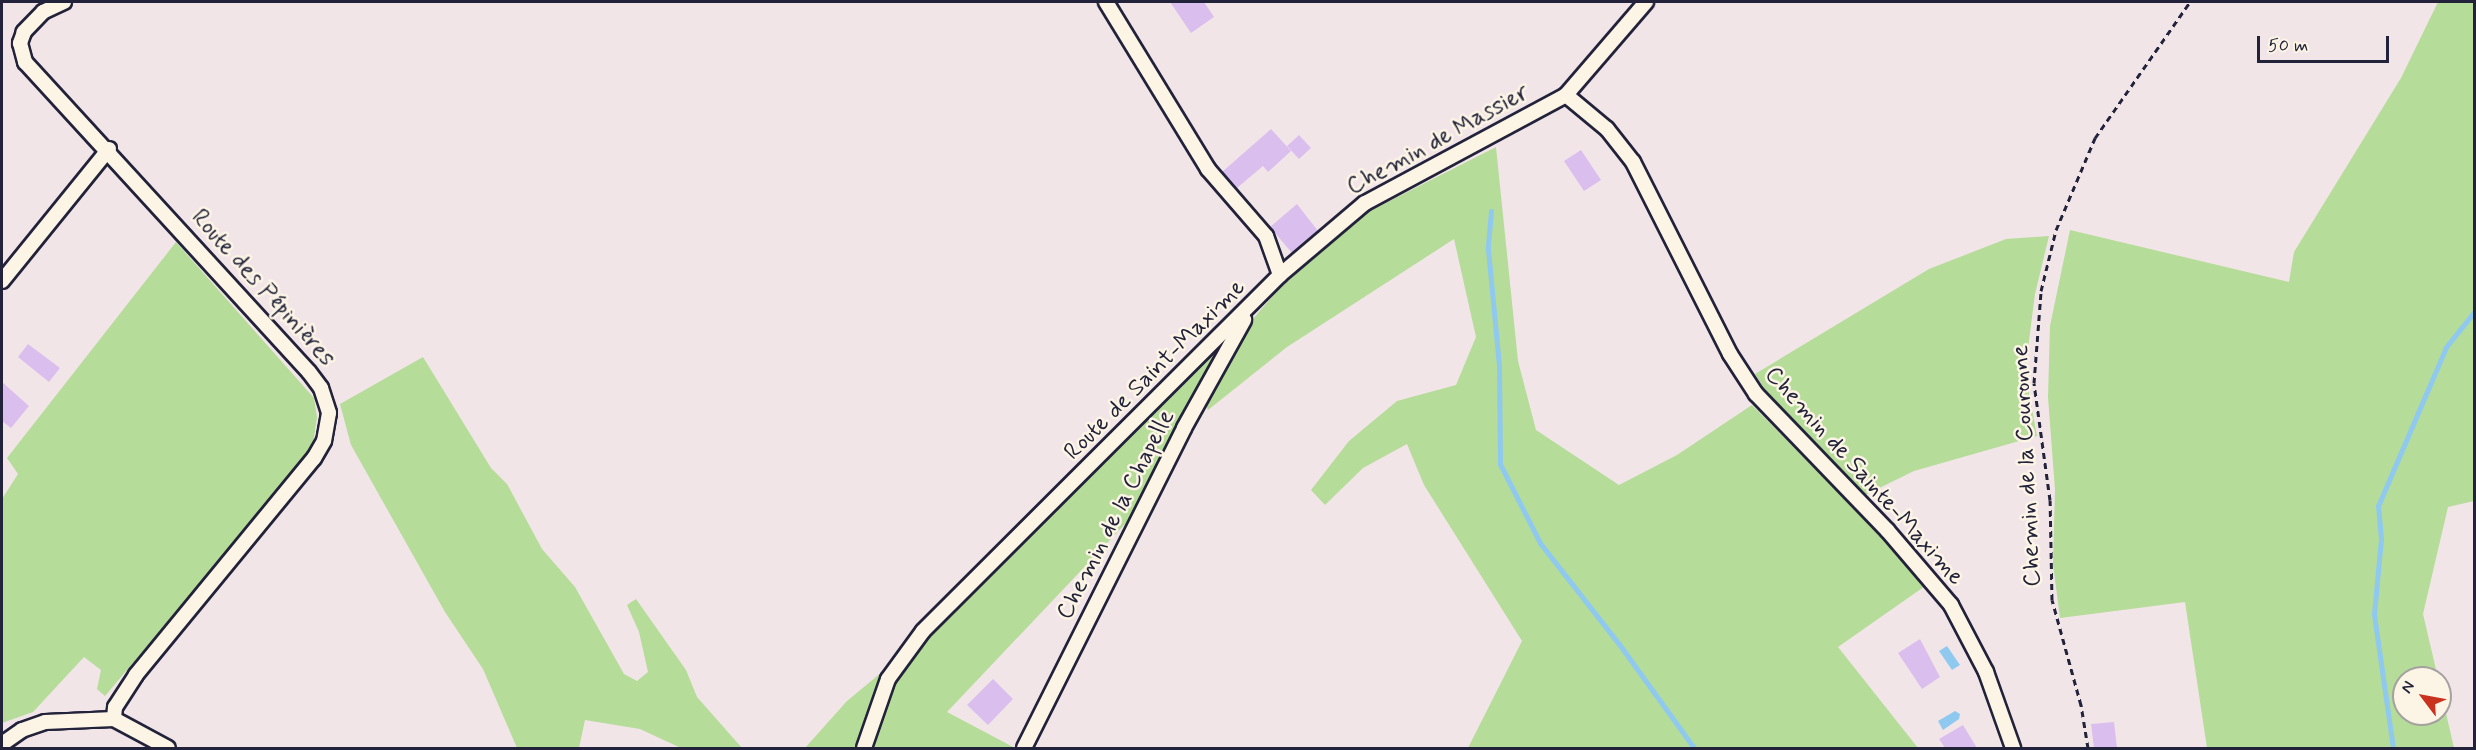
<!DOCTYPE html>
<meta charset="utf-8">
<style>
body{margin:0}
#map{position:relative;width:2476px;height:750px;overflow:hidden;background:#f2e5e8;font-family:Mynerve,sans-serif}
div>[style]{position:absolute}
.green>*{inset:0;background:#b5dc98}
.water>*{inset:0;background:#90c9ef}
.stream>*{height:5px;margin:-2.5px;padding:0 2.5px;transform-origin:2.5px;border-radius:2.5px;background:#90c9ef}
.building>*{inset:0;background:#dabfee}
.path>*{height:3px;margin-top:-1.5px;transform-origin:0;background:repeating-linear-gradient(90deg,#22223b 0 6px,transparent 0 10.5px)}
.roads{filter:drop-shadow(2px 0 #22223b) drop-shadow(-2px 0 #22223b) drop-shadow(0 2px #22223b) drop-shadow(0 -2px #22223b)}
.minor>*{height:14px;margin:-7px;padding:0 7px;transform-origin:7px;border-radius:7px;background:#fcf5e5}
span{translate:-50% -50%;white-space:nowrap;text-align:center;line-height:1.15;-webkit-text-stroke:5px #fcf5e5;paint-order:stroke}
.street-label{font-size:24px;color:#22223b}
.frame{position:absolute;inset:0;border:3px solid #22223b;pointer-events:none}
.north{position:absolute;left:2392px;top:666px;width:60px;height:60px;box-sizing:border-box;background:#fcf5e5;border:2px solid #a5a1a1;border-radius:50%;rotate:302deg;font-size:16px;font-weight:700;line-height:24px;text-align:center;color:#22223b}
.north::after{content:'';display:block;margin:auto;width:21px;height:27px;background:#c8321e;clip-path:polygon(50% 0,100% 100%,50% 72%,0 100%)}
.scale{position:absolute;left:2257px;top:36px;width:132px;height:27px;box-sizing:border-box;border:3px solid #22223b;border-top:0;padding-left:8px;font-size:18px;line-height:21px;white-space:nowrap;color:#22223b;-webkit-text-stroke:4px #fcf5e5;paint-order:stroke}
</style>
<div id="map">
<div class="green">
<div style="clip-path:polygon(2438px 2px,2474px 2px,2474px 501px,2448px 507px,2423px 614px,2438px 678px,2404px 678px,2404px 714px,2440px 714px,2440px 687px,2454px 748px,2207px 748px,2185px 602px,2060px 618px,2053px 564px,2055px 490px,2048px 397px,2050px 326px,2070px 230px,2289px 282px,2294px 252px,2401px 78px)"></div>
<div style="clip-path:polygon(1496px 147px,1518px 361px,1536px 430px,1619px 485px,1677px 455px,1752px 405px,1928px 584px,1838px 647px,1918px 748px,1468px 748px,1522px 641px,1424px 485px,1407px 444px,1363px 468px,1325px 505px,1311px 490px,1349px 441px,1397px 401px,1456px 385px,1476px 337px,1454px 239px,1287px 347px,1208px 410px,1205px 402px,1252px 320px,1278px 290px,1364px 214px)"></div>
<div style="clip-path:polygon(2049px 236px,2035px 294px,2025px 372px,2037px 436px,1914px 471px,1863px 496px,1769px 396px,1755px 374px,1929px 269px,2006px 239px)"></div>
<div style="clip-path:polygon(176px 242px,314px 398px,317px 417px,313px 444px,299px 466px,105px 696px,97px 689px,101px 670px,84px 657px,33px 712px,2px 723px,2px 499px,18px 474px,7px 458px)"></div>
<div style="clip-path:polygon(1232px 332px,1128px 521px,947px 712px,1015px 748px,871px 748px,891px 684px,929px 632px)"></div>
<div style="clip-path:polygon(423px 357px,491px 468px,507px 484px,542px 549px,575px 587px,624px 674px,637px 681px,648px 672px,639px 632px,627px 605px,636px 599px,686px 670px,697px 697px,742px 748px,681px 748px,640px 729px,585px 720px,579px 748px,517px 748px,483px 669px,445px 612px,351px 445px,340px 404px)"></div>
<div style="clip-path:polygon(882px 672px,859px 748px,805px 748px,847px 701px)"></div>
</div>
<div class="water">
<div style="clip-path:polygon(1947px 646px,1960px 665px,1952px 670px,1939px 651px)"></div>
<div style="clip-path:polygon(1955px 711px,1960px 714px,1959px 719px,1943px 730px,1938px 721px)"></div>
</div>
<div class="stream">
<div style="left:1491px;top:211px;width:38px;rotate:95deg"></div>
<div style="left:1488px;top:249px;width:118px;rotate:84.6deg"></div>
<div style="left:1499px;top:366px;width:98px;rotate:89.4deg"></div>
<div style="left:1500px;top:464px;width:89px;rotate:63.1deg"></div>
<div style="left:1540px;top:543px;width:128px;rotate:52deg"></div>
<div style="left:1619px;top:644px;width:128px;rotate:54.2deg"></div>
<div style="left:2393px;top:748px;width:135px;rotate:-98.1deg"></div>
<div style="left:2374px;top:614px;width:75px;rotate:-84.7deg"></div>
<div style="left:2381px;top:539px;width:33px;rotate:-95deg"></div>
<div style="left:2378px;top:506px;width:173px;rotate:-66.8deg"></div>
<div style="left:2446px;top:347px;width:45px;rotate:-51.3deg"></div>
</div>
<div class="building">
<div style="clip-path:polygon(1170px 2px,1204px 2px,1214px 17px,1191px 33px)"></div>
<div style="clip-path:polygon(1271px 129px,1291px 151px,1268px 172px,1263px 166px,1237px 188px,1222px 172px)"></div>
<div style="clip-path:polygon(1299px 135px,1311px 148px,1299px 159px,1287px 146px)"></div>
<div style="clip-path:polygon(1581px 150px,1601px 180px,1584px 191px,1564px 161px)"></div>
<div style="clip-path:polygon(1297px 204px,1318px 231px,1292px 253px,1270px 227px)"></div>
<div style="clip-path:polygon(28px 344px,60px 368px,49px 382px,18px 357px)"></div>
<div style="clip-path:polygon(2px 382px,29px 406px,11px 428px,2px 421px)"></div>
<div style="clip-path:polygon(1920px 639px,1940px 677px,1922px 689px,1898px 653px)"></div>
<div style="clip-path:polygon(993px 679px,1013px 699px,988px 725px,967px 705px)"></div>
<div style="clip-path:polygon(2114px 722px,2117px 748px,2094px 748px,2091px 724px)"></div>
<div style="clip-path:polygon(1963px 725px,1977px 748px,1945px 748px,1939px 739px)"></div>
</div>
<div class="path">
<div style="left:2088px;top:748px;width:44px;rotate:-99.2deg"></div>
<div style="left:2081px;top:705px;width:109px;rotate:-105.4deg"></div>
<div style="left:2052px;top:600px;width:100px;rotate:-91.1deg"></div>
<div style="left:2050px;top:500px;width:118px;rotate:-97.8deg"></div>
<div style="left:2034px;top:383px;width:92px;rotate:-85.6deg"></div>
<div style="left:2041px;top:291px;width:63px;rotate:-76.2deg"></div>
<div style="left:2056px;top:230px;width:100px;rotate:-67deg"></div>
<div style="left:2095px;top:138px;width:166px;rotate:-55.1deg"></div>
</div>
<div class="roads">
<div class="minor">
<div style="left:64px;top:2px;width:23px;rotate:155deg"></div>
<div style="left:43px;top:12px;width:28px;rotate:134deg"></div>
<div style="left:24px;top:32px;width:12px;rotate:110deg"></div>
<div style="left:20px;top:43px;width:20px;rotate:75deg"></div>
<div style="left:25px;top:62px;width:420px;rotate:47.5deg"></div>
<div style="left:309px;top:372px;width:20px;rotate:53deg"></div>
<div style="left:321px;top:388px;width:26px;rotate:72deg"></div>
<div style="left:329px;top:413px;width:28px;rotate:100deg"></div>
<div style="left:324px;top:441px;width:20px;rotate:120deg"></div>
<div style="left:314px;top:458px;width:281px;rotate:129.4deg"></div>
<div style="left:136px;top:675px;width:38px;rotate:123deg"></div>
<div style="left:115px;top:707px;width:12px;rotate:95deg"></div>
<div style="left:1566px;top:95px;width:53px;rotate:39.7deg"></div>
<div style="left:1607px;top:129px;width:42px;rotate:51.8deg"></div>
<div style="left:1633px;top:162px;width:215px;rotate:63.2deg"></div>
<div style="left:1730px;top:354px;width:48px;rotate:57deg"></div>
<div style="left:1756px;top:394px;width:189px;rotate:46.1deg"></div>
<div style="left:1887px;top:530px;width:99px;rotate:49.5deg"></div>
<div style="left:1951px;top:605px;width:76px;rotate:62.4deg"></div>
<div style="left:1986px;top:672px;width:81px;rotate:70.4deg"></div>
<div style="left:1280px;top:275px;width:111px;rotate:-40.3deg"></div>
<div style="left:1365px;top:203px;width:228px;rotate:-28.2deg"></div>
<div style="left:1566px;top:95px;width:123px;rotate:-49.3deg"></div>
<div style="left:2px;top:281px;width:170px;rotate:-51deg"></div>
<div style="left:2px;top:744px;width:24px;rotate:-35deg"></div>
<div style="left:22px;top:730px;width:24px;rotate:-19deg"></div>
<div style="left:45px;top:722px;width:69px;rotate:-2.5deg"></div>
<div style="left:114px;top:719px;width:61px;rotate:28.2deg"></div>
<div style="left:864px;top:748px;width:73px;rotate:-70.8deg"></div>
<div style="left:888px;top:679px;width:59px;rotate:-53.9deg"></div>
<div style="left:923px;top:631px;width:504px;rotate:-44.92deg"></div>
<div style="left:1280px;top:275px;width:41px;rotate:-109.7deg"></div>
<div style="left:1266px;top:236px;width:89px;rotate:-130.9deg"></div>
<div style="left:1208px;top:169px;width:196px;rotate:-121.4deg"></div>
<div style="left:1024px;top:748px;width:358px;rotate:-63.4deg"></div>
<div style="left:1184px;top:428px;width:124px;rotate:-60.9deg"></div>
</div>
</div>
<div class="street-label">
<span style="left:1438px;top:140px;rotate:-29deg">Chemin de Massier</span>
<span style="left:263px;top:288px;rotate:48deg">Route des Pépinières</span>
<span style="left:1155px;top:370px;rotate:-45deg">Route de Saint-Maxime</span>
<span style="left:2027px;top:466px;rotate:-93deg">Chemin de la Couronne</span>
<span style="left:1864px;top:476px;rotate:48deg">Chemin de Sainte-Maxime</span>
<span style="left:1116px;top:515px;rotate:-63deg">Chemin de la Chapelle</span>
</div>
<div class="frame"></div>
<div class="north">N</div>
<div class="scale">50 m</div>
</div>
